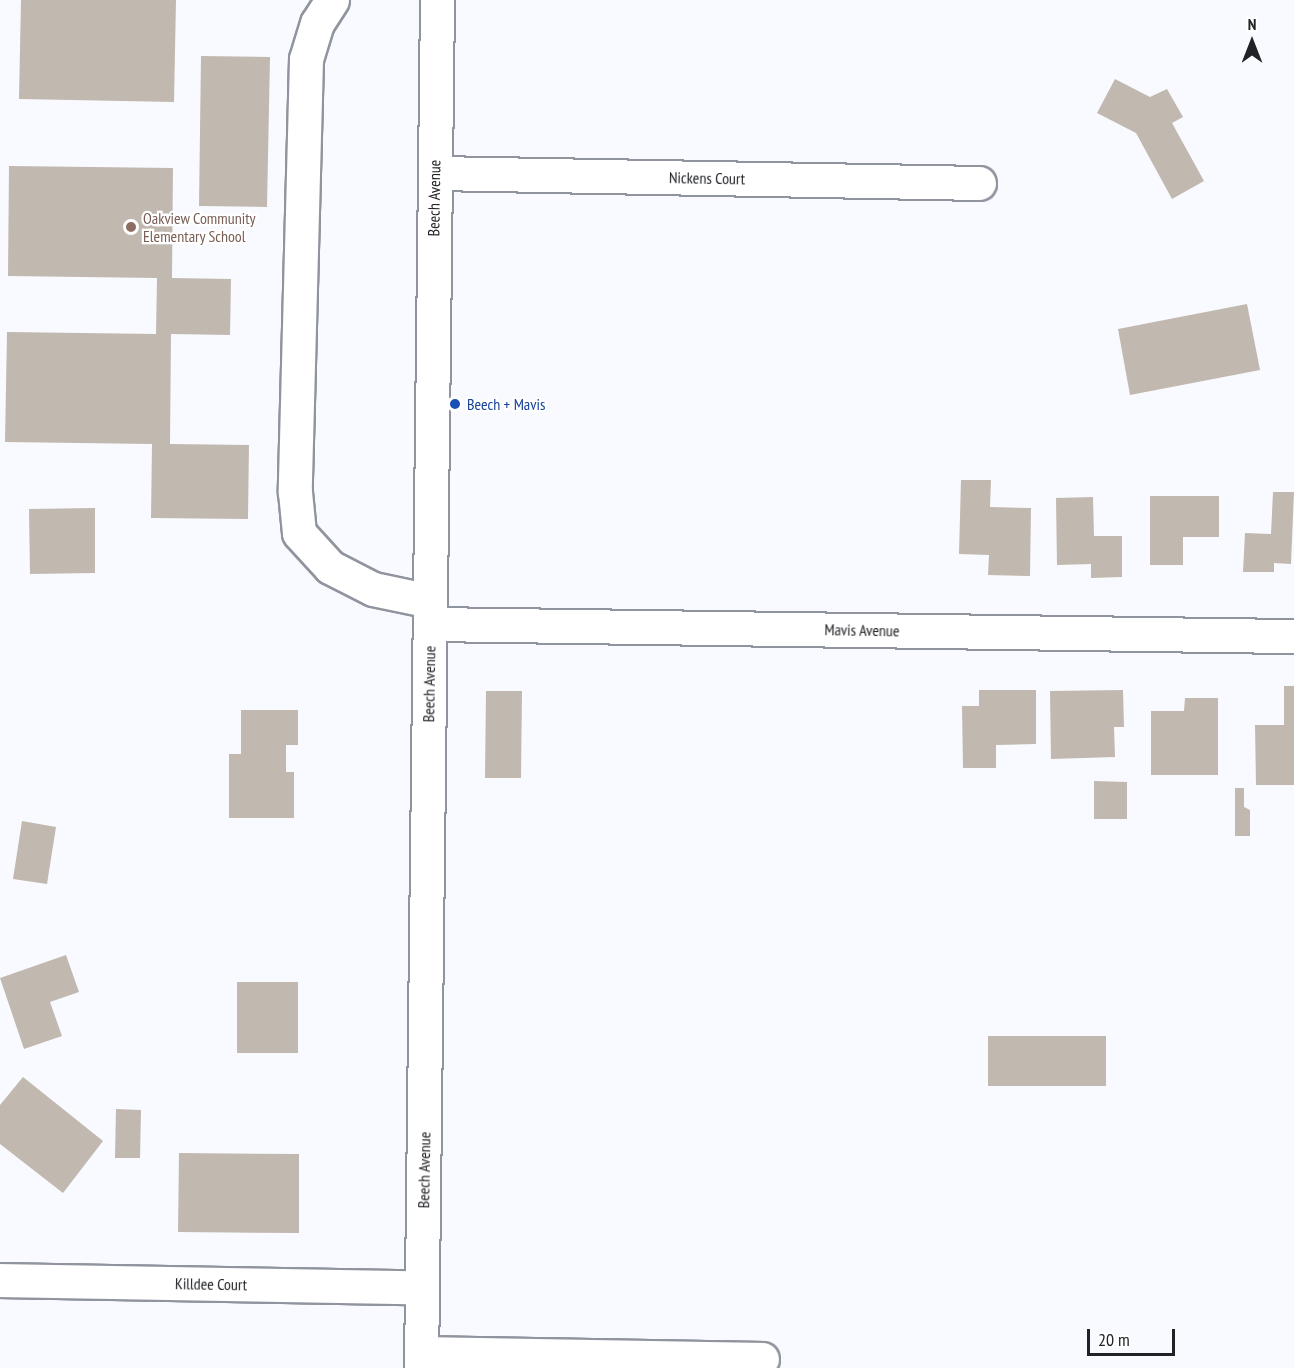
<!DOCTYPE html>
<style>
body{margin:0}
#map{position:relative;width:1294px;height:1368px;overflow:hidden;background:#f8faff;font-family:"PT Sans Narrow",sans-serif}
div>[style]{position:absolute}
.building>*{inset:0;background:#c1b8af}
.roads{filter:drop-shadow(2px 0 #90949e) drop-shadow(-2px 0 #90949e) drop-shadow(0 2px #90949e) drop-shadow(0 -2px #90949e)}
.minor>*{height:33px;margin:-16.5px;padding:0 16.5px;transform-origin:16.5px;border-radius:16.5px;background:#fff}
.dots>*{width:16px;height:16px;translate:-50% -50%;box-sizing:border-box;border:3px solid #fff;border-radius:50%}
span{translate:-50% -50%;white-space:nowrap;text-align:center;line-height:1.15;-webkit-text-stroke:4.5px #fff;paint-order:stroke}
.street-label{font-size:16px;color:#202226}
.education-label{font-size:16px;color:#785e54}
.left{translate:0 -50%;text-align:left}
.transit-label{font-size:16px;color:#164399}
.north{position:absolute;left:1222px;top:12px;width:60px;height:60px;-webkit-text-stroke:4px #fff;paint-order:stroke;rotate:0deg;font-size:16px;font-weight:700;line-height:24px;text-align:center;color:#202226}
.north::after{content:'';display:block;margin:auto;width:21px;height:27px;background:#202226;clip-path:polygon(50% 0,100% 100%,50% 72%,0 100%)}
.scale{position:absolute;left:1087px;top:1329px;width:88px;height:27px;box-sizing:border-box;border:3px solid #202226;border-top:0;padding-left:8px;font-size:18px;line-height:21px;white-space:nowrap;color:#202226;-webkit-text-stroke:4px #fff;paint-order:stroke}
</style>
<div id="map">
<div class="building">
<div style="clip-path:polygon(21px 0,176px 0,174px 102px,19px 99px)"></div>
<div style="clip-path:polygon(201px 56px,270px 57px,267px 207px,199px 206px)"></div>
<div style="clip-path:polygon(1115px 79px,1150px 97px,1167px 89px,1183px 117px,1172px 123px,1204px 181px,1172px 199px,1136px 133px,1097px 113px)"></div>
<div style="clip-path:polygon(9px 166px,173px 168px,172px 278px,231px 279px,230px 335px,171px 334px,170px 444px,249px 445px,248px 519px,151px 518px,152px 444px,5px 442px,7px 332px,156px 334px,157px 278px,8px 276px)"></div>
<div style="clip-path:polygon(1247px 304px,1260px 370px,1130px 395px,1118px 329px)"></div>
<div style="clip-path:polygon(961px 480px,991px 480px,990px 507px,1031px 508px,1030px 576px,988px 575px,989px 555px,959px 554px)"></div>
<div style="clip-path:polygon(1273px 492px,1294px 492px,1291px 564px,1274px 563px,1274px 572px,1243px 572px,1245px 533px,1271px 534px)"></div>
<div style="clip-path:polygon(1150px 496px,1219px 496px,1219px 537px,1183px 537px,1183px 565px,1150px 565px)"></div>
<div style="clip-path:polygon(1093px 497px,1094px 536px,1122px 536px,1122px 577px,1091px 578px,1091px 564px,1057px 565px,1056px 498px)"></div>
<div style="clip-path:polygon(95px 508px,95px 573px,30px 574px,29px 509px)"></div>
<div style="clip-path:polygon(1284px 686px,1294px 686px,1294px 785px,1256px 785px,1255px 725px,1284px 725px)"></div>
<div style="clip-path:polygon(979px 690px,1036px 690px,1036px 744px,996px 745px,996px 768px,963px 768px,962px 706px,979px 706px)"></div>
<div style="clip-path:polygon(1123px 690px,1124px 727px,1114px 727px,1115px 757px,1051px 759px,1050px 691px)"></div>
<div style="clip-path:polygon(486px 691px,522px 691px,521px 778px,485px 778px)"></div>
<div style="clip-path:polygon(1185px 698px,1218px 698px,1218px 775px,1151px 775px,1151px 711px,1184px 711px)"></div>
<div style="clip-path:polygon(241px 710px,298px 710px,298px 745px,286px 745px,286px 772px,294px 772px,294px 818px,229px 818px,229px 754px,241px 754px)"></div>
<div style="clip-path:polygon(1094px 781px,1127px 782px,1127px 819px,1094px 819px)"></div>
<div style="clip-path:polygon(1235px 788px,1244px 788px,1244px 807px,1250px 810px,1250px 836px,1235px 836px)"></div>
<div style="clip-path:polygon(22px 821px,56px 827px,47px 884px,13px 879px)"></div>
<div style="clip-path:polygon(66px 955px,79px 992px,50px 1002px,62px 1036px,24px 1049px,0 978px)"></div>
<div style="clip-path:polygon(237px 982px,298px 982px,298px 1053px,237px 1053px)"></div>
<div style="clip-path:polygon(988px 1036px,1106px 1036px,1106px 1086px,988px 1086px)"></div>
<div style="clip-path:polygon(23px 1077px,103px 1141px,63px 1193px,0 1144px,0 1105px)"></div>
<div style="clip-path:polygon(116px 1109px,141px 1110px,140px 1158px,115px 1158px)"></div>
<div style="clip-path:polygon(179px 1153px,299px 1154px,299px 1233px,178px 1232px)"></div>
</div>
<div class="roads">
<div class="minor">
<div style="left:332px;top:0;width:27px;rotate:123deg"></div>
<div style="left:317px;top:23px;width:38px;rotate:107deg"></div>
<div style="left:306px;top:59px;width:433px;rotate:91.5deg"></div>
<div style="left:295px;top:492px;width:41px;rotate:84.4deg"></div>
<div style="left:299px;top:533px;width:46px;rotate:47.6deg"></div>
<div style="left:330px;top:567px;width:48px;rotate:27.1deg"></div>
<div style="left:373px;top:589px;width:58px;rotate:11.9deg"></div>
<div style="left:435px;top:173px;width:544px;rotate:1.05deg"></div>
<div style="left:430px;top:624px;width:864px;rotate:0.8deg"></div>
<div style="left:0;top:1280px;width:422px;rotate:1deg"></div>
<div style="left:422px;top:1353px;width:340px;rotate:1deg"></div>
<div style="left:421px;top:1368px;width:1368px;rotate:-89.33deg"></div>
</div>
</div>
<div class="dots">
<div style="left:131px;top:227px;background:#8d6e63"></div>
<div style="left:455px;top:404px;background:#1a4fb4"></div>
</div>
<div class="street-label">
<span style="left:707px;top:178px;rotate:1deg">Nickens Court</span>
<span style="left:434px;top:198px;rotate:-89deg">Beech Avenue</span>
<span style="left:862px;top:630px;rotate:1deg">Mavis Avenue</span>
<span style="left:429px;top:684px;rotate:-89deg">Beech Avenue</span>
<span style="left:424px;top:1170px;rotate:-89deg">Beech Avenue</span>
<span style="left:211px;top:1284px;rotate:1deg">Killdee Court</span>
</div>
<div class="education-label">
<span class="left" style="left:143px;top:227px">Oakview Community<br>Elementary School</span>
</div>
<div class="transit-label">
<span class="left" style="left:467px;top:404px">Beech + Mavis</span>
</div>
<div class="north">N</div>
<div class="scale">20 m</div>
</div>
